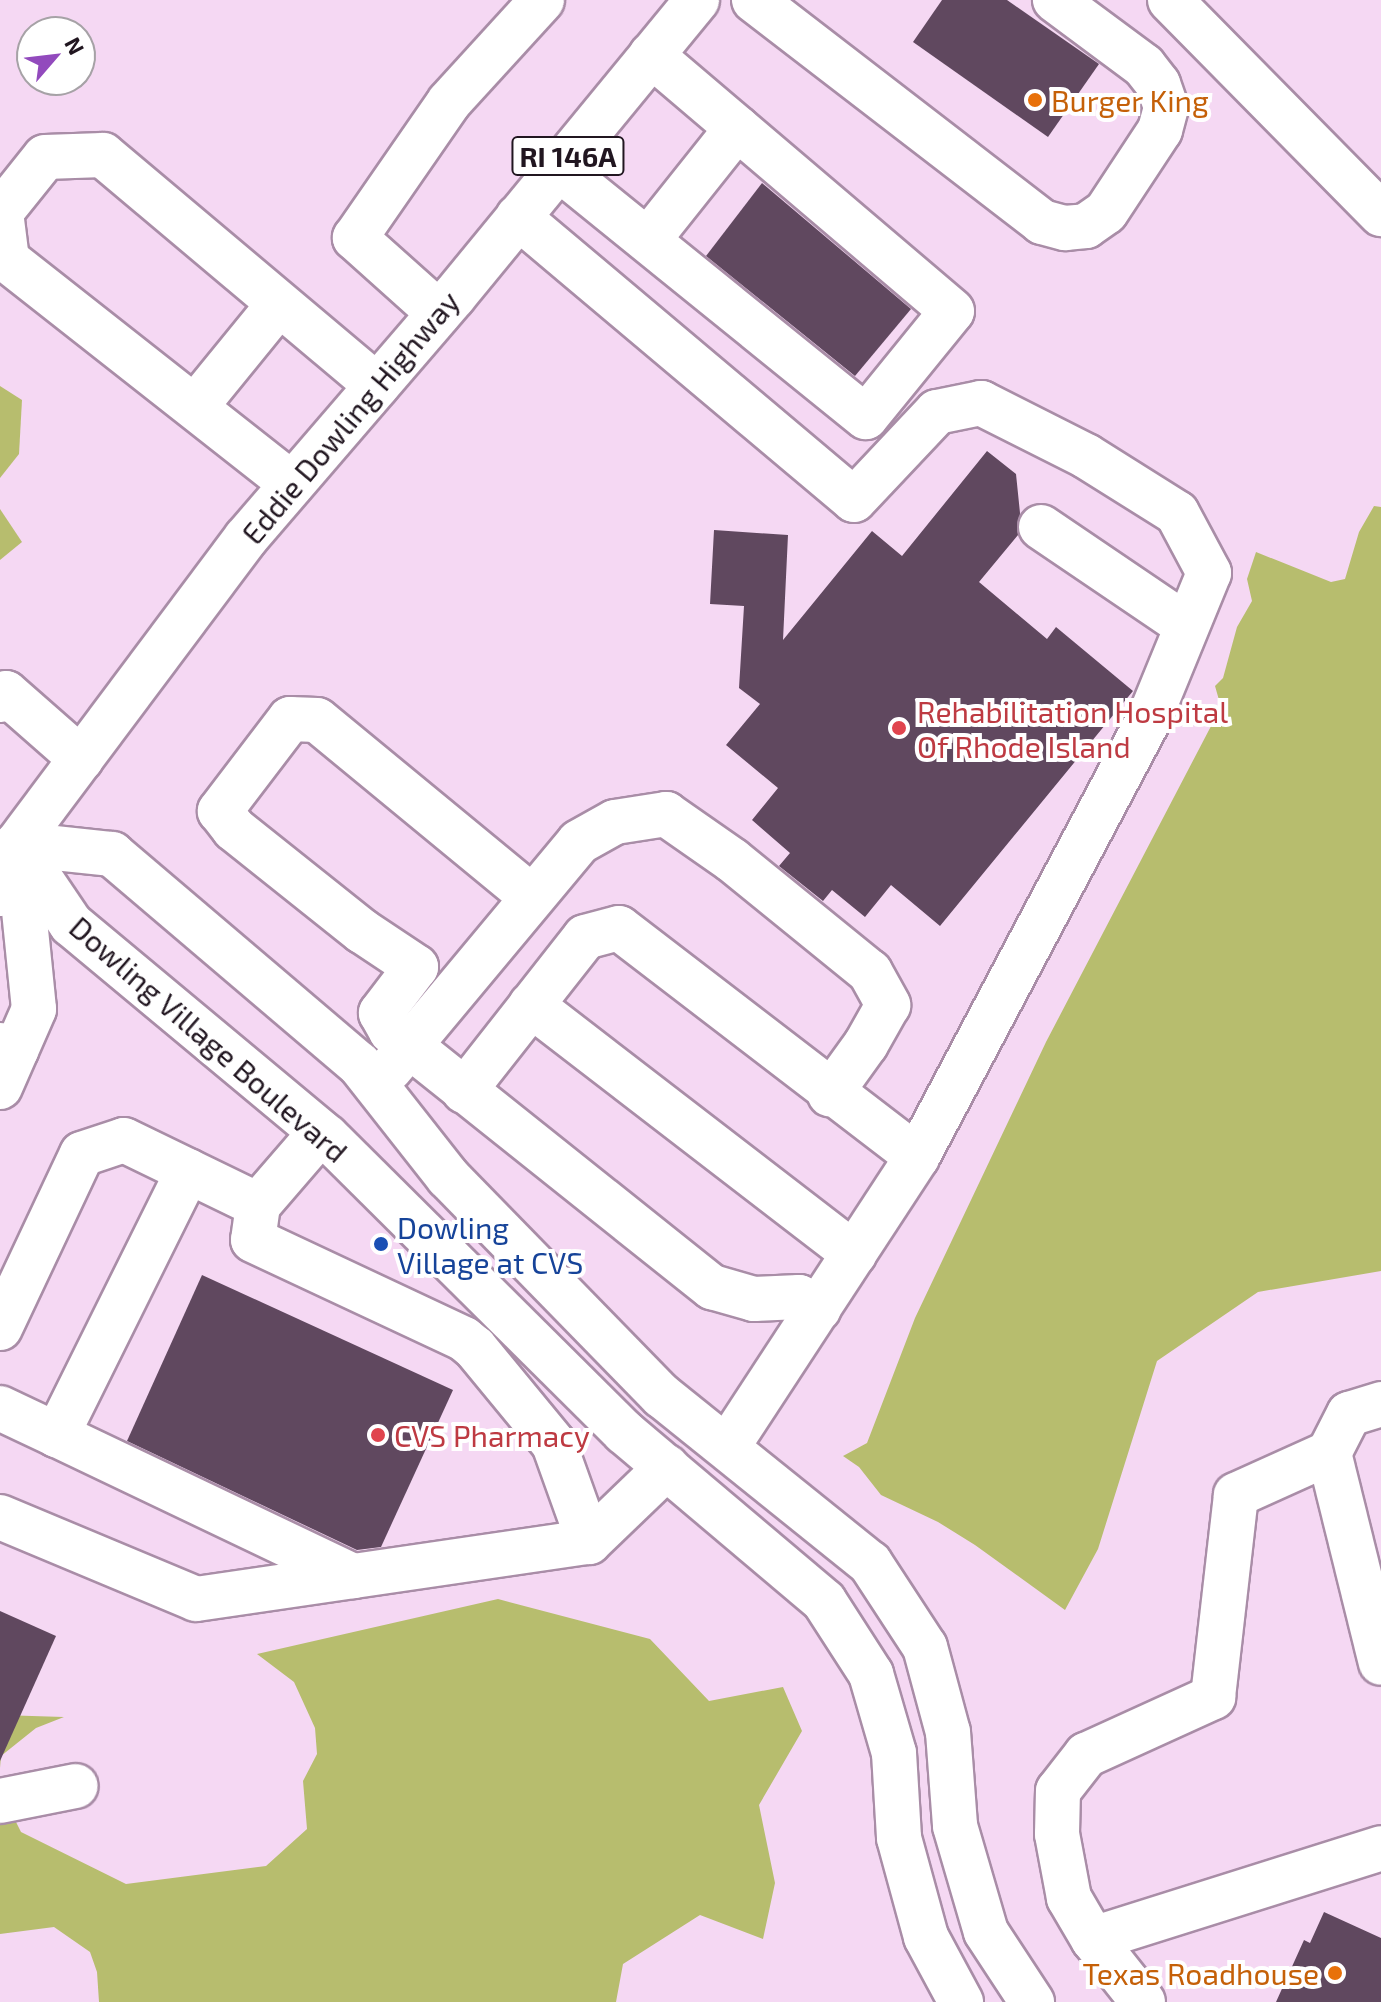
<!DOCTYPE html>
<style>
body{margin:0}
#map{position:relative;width:1381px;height:2002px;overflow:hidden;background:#f5d8f3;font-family:"Exo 2",sans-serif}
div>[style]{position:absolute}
.green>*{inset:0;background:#b7bd6e}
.building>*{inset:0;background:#60485f}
.roads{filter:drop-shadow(2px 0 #a98da7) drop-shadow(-2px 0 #a98da7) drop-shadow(0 2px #a98da7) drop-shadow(0 -2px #a98da7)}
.minor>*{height:44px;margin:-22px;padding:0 22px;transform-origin:22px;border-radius:22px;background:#fff}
.major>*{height:44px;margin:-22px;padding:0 22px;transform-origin:22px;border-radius:22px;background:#fff}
.dots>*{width:22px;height:22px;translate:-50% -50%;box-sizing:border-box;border:4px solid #fff;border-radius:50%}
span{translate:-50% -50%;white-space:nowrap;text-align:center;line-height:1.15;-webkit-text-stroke:8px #fff;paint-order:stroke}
.shield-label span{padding:2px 6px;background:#fff;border:2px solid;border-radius:6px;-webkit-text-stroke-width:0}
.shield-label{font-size:28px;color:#211620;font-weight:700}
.food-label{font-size:30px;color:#c56008}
.left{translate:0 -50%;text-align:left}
.right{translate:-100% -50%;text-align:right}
.street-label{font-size:30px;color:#211620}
.health-label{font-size:30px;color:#be3a42}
.transit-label{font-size:30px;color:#164399}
.north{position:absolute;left:16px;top:16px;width:80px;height:80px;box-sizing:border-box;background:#fff;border:2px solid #a6a2a6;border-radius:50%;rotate:62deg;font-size:22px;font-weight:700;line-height:32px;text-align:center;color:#211620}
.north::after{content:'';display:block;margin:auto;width:28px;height:36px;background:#924abd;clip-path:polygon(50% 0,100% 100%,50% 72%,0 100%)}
</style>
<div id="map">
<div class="green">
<div style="clip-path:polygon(0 386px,22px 400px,19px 454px,0 478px)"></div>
<div style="clip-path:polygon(1374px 506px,1381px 507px,1381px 1271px,1258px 1292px,1157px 1361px,1098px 1549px,1065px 1610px,975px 1545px,938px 1522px,881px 1495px,859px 1467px,843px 1456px,867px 1443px,915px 1318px,1046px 1042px,1221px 707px,1215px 686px,1223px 678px,1237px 627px,1252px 601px,1247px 579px,1256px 552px,1331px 582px,1345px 579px,1359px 532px)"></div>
<div style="clip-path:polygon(0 509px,22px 542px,0 560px)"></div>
<div style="clip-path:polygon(498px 1599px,650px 1639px,709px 1701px,783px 1687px,802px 1731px,759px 1805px,775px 1883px,763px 1939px,700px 1915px,623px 1964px,616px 2002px,99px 2002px,97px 1972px,90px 1952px,54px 1927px,0 1934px,0 1790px,21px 1832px,126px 1884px,266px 1866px,307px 1829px,303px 1781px,317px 1754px,315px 1728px,294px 1682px,257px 1654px)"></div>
<div style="clip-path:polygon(0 1715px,64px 1717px,36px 1728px,1px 1756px,0 1768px)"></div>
</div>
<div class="building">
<div style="clip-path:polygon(942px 0,1007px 0,1099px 64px,1048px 137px,913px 42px)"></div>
<div style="clip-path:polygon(762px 183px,911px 309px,855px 376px,706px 256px)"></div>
<div style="clip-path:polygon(987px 451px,1016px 474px,1020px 513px,1018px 535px,979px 582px,1047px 639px,1056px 627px,1133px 691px,940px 926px,891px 885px,865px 917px,832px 890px,823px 901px,779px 866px,790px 853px,752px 820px,778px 788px,726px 745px,760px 704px,739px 688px,744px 606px,710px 604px,714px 530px,788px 535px,783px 640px,872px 531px,902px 556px)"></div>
<div style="clip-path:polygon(202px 1275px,453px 1390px,381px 1547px,357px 1550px,127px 1441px)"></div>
<div style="clip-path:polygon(0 1611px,56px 1636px,0 1761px)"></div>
<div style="clip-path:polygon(1324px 1912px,1381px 1938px,1381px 2002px,1276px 2002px,1304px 1940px,1310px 1943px)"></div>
</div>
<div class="roads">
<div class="minor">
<div style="left:754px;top:0;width:364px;rotate:37.6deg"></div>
<div style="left:1042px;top:222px;width:24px;rotate:15deg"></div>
<div style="left:1065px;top:228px;width:21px;rotate:-5deg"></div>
<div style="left:1086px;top:226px;width:24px;rotate:-35deg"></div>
<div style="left:1106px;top:212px;width:98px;rotate:-56.6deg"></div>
<div style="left:1160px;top:130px;width:24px;rotate:-75deg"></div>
<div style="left:1166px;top:107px;width:24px;rotate:-109deg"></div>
<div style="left:1158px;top:84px;width:23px;rotate:-128deg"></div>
<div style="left:1144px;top:66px;width:111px;rotate:-143.4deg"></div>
<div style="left:1170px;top:0;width:301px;rotate:45.4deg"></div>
<div style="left:558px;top:168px;width:396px;rotate:39deg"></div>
<div style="left:866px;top:417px;width:136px;rotate:-50.9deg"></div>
<div style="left:952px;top:311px;width:395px;rotate:-139.6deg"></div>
<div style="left:518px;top:217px;width:439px;rotate:40.1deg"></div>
<div style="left:854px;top:500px;width:121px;rotate:-46.7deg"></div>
<div style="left:937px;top:412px;width:45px;rotate:-11.6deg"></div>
<div style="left:981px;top:403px;width:118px;rotate:26.8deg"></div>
<div style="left:1086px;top:456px;width:107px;rotate:32.1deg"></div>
<div style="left:1177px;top:513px;width:68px;rotate:61.9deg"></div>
<div style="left:1209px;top:573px;width:156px;rotate:112.3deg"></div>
<div style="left:1150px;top:717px;width:498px;rotate:117.9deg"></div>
<div style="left:917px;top:1157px;width:345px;rotate:123.2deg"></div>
<div style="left:648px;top:240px;width:143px;rotate:-51.5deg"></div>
<div style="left:439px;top:313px;width:113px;rotate:-138.2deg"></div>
<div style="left:355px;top:238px;width:165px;rotate:-55.3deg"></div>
<div style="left:449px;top:102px;width:138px;rotate:-47.6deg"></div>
<div style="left:195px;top:407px;width:133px;rotate:-50.8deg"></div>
<div style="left:292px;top:484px;width:362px;rotate:-141.8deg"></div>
<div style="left:7px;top:260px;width:48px;rotate:-97.1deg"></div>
<div style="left:1px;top:212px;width:70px;rotate:-51.3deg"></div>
<div style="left:45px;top:157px;width:58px;rotate:-2deg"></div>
<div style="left:103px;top:155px;width:358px;rotate:40.1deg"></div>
<div style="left:1041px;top:527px;width:176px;rotate:34.1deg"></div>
<div style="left:0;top:700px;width:9px;rotate:-49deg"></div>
<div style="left:6px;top:693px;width:100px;rotate:41.3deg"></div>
<div style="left:17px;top:844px;width:96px;rotate:6deg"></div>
<div style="left:112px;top:854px;width:324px;rotate:40.4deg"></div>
<div style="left:359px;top:1064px;width:144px;rotate:51.8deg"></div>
<div style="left:448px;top:1177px;width:306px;rotate:45.7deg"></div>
<div style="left:662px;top:1396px;width:267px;rotate:38.8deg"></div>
<div style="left:870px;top:1563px;width:100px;rotate:56.8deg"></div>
<div style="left:925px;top:1647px;width:88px;rotate:74.9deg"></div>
<div style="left:948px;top:1732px;width:94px;rotate:85.7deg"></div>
<div style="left:955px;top:1826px;width:110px;rotate:73.7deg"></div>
<div style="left:986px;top:1932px;width:84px;rotate:56.7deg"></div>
<div style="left:17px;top:844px;width:97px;rotate:56deg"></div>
<div style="left:71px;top:924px;width:333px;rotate:39.8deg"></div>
<div style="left:327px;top:1137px;width:419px;rotate:44.8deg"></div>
<div style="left:624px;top:1432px;width:262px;rotate:40.2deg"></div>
<div style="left:824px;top:1601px;width:87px;rotate:57.2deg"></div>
<div style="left:871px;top:1674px;width:82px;rotate:73.8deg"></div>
<div style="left:894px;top:1753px;width:85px;rotate:86.6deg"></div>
<div style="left:899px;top:1838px;width:103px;rotate:74.7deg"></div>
<div style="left:926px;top:1937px;width:74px;rotate:61.7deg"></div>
<div style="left:532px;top:897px;width:278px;rotate:-140.5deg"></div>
<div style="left:317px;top:720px;width:27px;rotate:-178deg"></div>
<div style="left:290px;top:719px;width:116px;rotate:127.3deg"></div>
<div style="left:220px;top:811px;width:23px;rotate:52deg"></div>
<div style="left:234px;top:829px;width:164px;rotate:38.6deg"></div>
<div style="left:362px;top:931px;width:65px;rotate:33.7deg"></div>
<div style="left:416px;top:967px;width:58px;rotate:127.3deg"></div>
<div style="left:381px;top:1013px;width:21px;rotate:61deg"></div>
<div style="left:391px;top:1031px;width:411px;rotate:38.6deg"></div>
<div style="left:712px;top:1287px;width:44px;rotate:15.9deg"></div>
<div style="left:754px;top:1299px;width:45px;rotate:-2.5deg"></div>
<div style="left:799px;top:1297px;width:23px;rotate:31deg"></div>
<div style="left:531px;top:1005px;width:408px;rotate:37.6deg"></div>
<div style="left:390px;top:1069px;width:295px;rotate:-50.2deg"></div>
<div style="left:579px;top:842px;width:41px;rotate:-29.1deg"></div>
<div style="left:615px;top:822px;width:52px;rotate:-8.9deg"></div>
<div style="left:666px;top:814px;width:80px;rotate:34.9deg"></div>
<div style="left:732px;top:860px;width:178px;rotate:39.1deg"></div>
<div style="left:870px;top:972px;width:38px;rotate:61deg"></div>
<div style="left:888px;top:1005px;width:45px;rotate:119.4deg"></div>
<div style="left:866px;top:1044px;width:62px;rotate:125.8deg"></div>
<div style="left:0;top:1087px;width:85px;rotate:-66.4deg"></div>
<div style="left:34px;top:1009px;width:159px;rotate:-95.8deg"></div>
<div style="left:464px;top:1091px;width:196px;rotate:-51.8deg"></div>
<div style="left:585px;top:937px;width:35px;rotate:-15deg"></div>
<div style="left:619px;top:928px;width:376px;rotate:37.5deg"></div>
<div style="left:188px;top:1171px;width:295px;rotate:116.4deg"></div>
<div style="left:57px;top:1435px;width:328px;rotate:25.5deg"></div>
<div style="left:258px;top:1205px;width:35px;rotate:98deg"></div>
<div style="left:253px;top:1240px;width:233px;rotate:25.1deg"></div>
<div style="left:464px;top:1339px;width:14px;rotate:39deg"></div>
<div style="left:475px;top:1348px;width:124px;rotate:50.5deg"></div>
<div style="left:554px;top:1444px;width:104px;rotate:70.3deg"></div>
<div style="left:0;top:1328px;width:192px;rotate:-64.8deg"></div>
<div style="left:82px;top:1154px;width:44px;rotate:-18.4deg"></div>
<div style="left:124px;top:1140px;width:149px;rotate:25.9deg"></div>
<div style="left:258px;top:1205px;width:96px;rotate:-49.2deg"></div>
<div style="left:0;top:1408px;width:63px;rotate:25.3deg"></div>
<div style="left:1329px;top:1453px;width:44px;rotate:-62.9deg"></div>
<div style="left:1349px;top:1414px;width:34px;rotate:-17deg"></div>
<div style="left:0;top:1517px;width:212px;rotate:22.7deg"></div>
<div style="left:196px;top:1599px;width:397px;rotate:-8.3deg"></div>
<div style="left:589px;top:1542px;width:108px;rotate:-43.9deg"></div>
<div style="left:0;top:1801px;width:77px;rotate:-11.2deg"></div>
<div style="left:1093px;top:1939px;width:302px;rotate:-17.5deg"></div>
<div style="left:1143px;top:2002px;width:80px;rotate:-128.4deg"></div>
<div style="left:1093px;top:1939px;width:48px;rotate:-120.3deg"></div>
<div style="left:1069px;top:1898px;width:65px;rotate:-100.6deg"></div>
<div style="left:1057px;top:1834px;width:43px;rotate:-88.7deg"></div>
<div style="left:1058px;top:1791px;width:46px;rotate:-52.1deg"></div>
<div style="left:1086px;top:1755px;width:140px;rotate:-24.5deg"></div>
<div style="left:1213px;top:1697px;width:203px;rotate:-83.5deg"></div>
<div style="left:1236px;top:1495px;width:102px;rotate:-24.3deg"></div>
<div style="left:1329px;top:1453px;width:216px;rotate:76.1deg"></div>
</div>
<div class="major">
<div style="left:0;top:894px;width:53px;rotate:-71.2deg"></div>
<div style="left:17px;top:844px;width:382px;rotate:-53.2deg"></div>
<div style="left:246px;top:538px;width:319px;rotate:-49.3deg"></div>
<div style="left:454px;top:296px;width:383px;rotate:-50.6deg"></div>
<div style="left:0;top:1045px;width:17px;rotate:17deg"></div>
</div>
</div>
<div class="dots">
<div style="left:1035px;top:100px;background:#e8710a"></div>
<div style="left:899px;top:728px;background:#e0444e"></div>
<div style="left:381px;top:1244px;background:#1a4fb4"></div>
<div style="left:378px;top:1435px;background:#e0444e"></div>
<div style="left:1335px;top:1973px;background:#e8710a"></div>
</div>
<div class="shield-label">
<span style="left:568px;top:156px">RI 146A</span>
</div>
<div class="food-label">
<span class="left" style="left:1051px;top:100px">Burger King</span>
<span class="right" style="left:1319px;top:1973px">Texas Roadhouse</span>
</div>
<div class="street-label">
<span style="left:350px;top:417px;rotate:-50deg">Eddie Dowling Highway</span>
<span style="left:209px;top:1039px;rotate:41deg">Dowling Village Boulevard</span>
</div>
<div class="health-label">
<span class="left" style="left:917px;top:728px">Rehabilitation Hospital<br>Of Rhode Island</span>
<span class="left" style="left:394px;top:1435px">CVS Pharmacy</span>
</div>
<div class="transit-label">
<span class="left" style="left:397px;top:1244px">Dowling<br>Village at CVS</span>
</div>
<div class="north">N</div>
</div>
